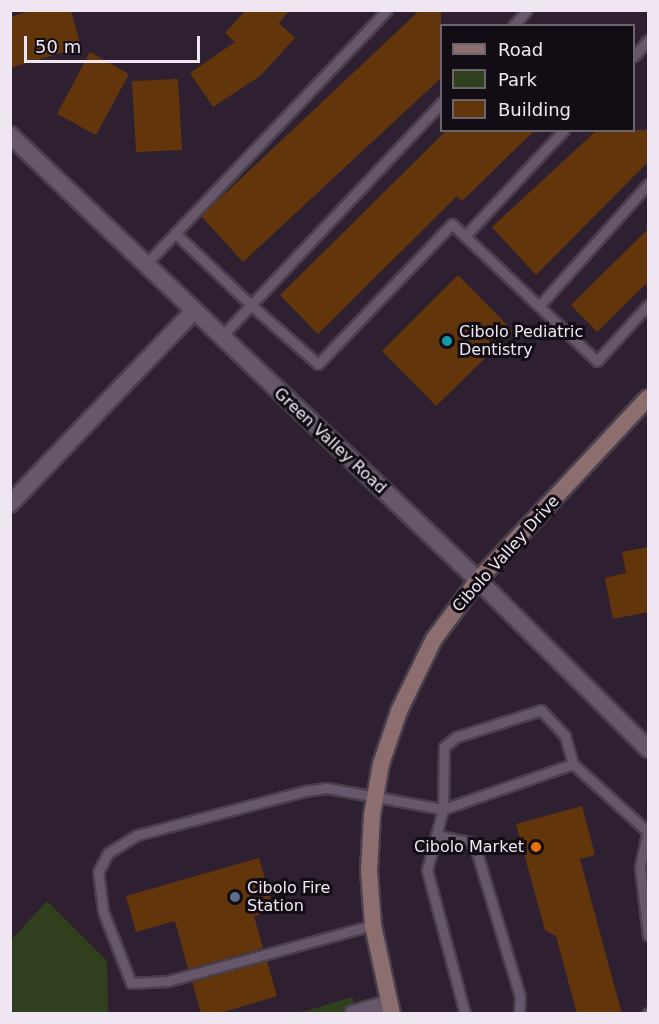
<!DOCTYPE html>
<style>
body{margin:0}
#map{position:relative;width:659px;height:1024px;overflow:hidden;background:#2e2031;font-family:"DejaVu Sans",sans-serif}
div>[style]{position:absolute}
.green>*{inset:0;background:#30401e}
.building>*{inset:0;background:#62360a}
.roads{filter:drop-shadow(2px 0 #4a3f4c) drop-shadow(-2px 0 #4a3f4c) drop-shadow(0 2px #4a3f4c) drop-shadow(0 -2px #4a3f4c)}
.service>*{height:9px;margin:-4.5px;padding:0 4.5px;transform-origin:4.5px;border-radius:4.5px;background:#66576a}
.minor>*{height:16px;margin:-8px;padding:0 8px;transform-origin:8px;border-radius:8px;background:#66576a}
.tertiary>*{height:16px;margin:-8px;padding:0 8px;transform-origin:8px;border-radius:8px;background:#66576a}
.secondary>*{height:16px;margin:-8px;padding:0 8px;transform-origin:8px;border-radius:8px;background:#8c6e6e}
.dots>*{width:16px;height:16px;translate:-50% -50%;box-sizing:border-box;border:3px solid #120d14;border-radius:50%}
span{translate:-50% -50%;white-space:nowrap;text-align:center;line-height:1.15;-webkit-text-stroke:6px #120d14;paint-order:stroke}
.poi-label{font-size:16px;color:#efe6f1}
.left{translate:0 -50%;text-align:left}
.right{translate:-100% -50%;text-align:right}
.street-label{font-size:16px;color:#efe6f1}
.frame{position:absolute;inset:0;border:12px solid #efe6f1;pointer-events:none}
.legend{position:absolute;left:440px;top:24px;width:195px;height:108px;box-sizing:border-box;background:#120d14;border:2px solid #6a646c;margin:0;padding:8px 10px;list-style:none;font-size:18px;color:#efe6f1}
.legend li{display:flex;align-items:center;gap:12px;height:30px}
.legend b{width:30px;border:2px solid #6a646c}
.scale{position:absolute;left:24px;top:36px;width:176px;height:27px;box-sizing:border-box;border:3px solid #efe6f1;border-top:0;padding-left:8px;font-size:18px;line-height:21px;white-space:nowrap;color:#efe6f1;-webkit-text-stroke:4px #120d14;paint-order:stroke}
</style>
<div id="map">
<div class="green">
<div style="clip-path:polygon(47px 901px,107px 961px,108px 1013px,11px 1013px,11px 940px)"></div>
<div style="clip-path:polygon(352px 997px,356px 1013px,296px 1014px)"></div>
</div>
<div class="building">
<div style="clip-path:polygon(33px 10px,71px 10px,81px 47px,10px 68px,10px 17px)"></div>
<div style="clip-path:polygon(246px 10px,290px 10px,279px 23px,295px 38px,260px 76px,213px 107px,190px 73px,235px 42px,225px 33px)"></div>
<div style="clip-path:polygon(420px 10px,441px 10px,441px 78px,243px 262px,201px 216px)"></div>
<div style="clip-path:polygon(90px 52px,129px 74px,96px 135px,57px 114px)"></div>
<div style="clip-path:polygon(178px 79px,182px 150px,136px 152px,132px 81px)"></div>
<div style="clip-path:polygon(447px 130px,535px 130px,462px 201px,457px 196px,318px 334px,280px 295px)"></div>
<div style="clip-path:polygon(597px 130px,648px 130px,648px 162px,536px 275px,492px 227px)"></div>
<div style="clip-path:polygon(648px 229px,648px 282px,597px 332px,571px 305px)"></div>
<div style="clip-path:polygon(458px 275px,513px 331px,436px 406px,382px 351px)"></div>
<div style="clip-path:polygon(648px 547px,648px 612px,613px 619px,605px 578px,626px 573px,622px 552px)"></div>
<div style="clip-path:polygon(582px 806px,595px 855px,580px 859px,622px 1014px,577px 1014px,556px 936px,545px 930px,516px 824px)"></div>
<div style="clip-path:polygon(259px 858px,274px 911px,254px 916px,263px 948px,188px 969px,175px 921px,136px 932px,126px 896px)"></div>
<div style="clip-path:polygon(267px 961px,277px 996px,217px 1014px,201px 1014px,192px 981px)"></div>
</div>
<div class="roads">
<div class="service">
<div style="left:513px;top:26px;width:21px;rotate:-49deg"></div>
<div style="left:634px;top:56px;width:21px;rotate:-49deg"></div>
<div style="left:175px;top:233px;width:105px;rotate:43.5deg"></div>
<div style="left:251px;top:305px;width:279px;rotate:-46.7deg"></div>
<div style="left:465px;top:236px;width:145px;rotate:-47deg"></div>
<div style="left:145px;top:265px;width:352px;rotate:-46.5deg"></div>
<div style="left:539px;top:306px;width:164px;rotate:-48.2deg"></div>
<div style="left:220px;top:338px;width:45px;rotate:-46.8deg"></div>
<div style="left:251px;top:305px;width:89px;rotate:41.4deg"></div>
<div style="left:318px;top:364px;width:194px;rotate:-46.3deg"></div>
<div style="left:452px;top:224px;width:199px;rotate:43.4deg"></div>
<div style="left:597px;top:361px;width:76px;rotate:-47.7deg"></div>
<div style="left:573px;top:764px;width:138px;rotate:160.9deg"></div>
<div style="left:443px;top:809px;width:62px;rotate:-89.1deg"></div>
<div style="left:444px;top:747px;width:16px;rotate:-40deg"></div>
<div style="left:456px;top:737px;width:89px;rotate:-17.6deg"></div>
<div style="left:541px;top:710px;width:35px;rotate:47deg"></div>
<div style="left:565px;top:736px;width:29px;rotate:74deg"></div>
<div style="left:573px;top:764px;width:101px;rotate:42.2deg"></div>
<div style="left:647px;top:834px;width:35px;rotate:102deg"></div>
<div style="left:640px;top:868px;width:68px;rotate:83.3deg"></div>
<div style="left:436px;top:835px;width:39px;rotate:12deg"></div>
<div style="left:474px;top:843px;width:160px;rotate:73.3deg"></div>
<div style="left:520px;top:996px;width:18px;rotate:93deg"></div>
<div style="left:373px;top:925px;width:213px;rotate:164.7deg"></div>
<div style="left:168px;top:981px;width:37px;rotate:177deg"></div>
<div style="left:131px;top:983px;width:77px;rotate:-111.3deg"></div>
<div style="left:103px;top:911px;width:39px;rotate:-97deg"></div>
<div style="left:98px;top:872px;width:21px;rotate:-62deg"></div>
<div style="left:108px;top:853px;width:34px;rotate:-32deg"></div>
<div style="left:137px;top:835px;width:174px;rotate:-14.7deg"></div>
<div style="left:305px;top:791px;width:22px;rotate:-8deg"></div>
<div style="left:327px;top:788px;width:118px;rotate:10.3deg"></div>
<div style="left:443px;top:809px;width:63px;rotate:104.7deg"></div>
<div style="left:427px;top:870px;width:149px;rotate:75.2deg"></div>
<div style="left:647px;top:1014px;width:1px;rotate:-45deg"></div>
</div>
<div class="minor">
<div style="left:10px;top:504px;width:265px;rotate:-46.4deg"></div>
<div style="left:353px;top:1014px;width:37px;rotate:-16deg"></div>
</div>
<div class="tertiary">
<div style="left:10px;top:135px;width:646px;rotate:43.56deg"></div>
<div style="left:478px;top:580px;width:240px;rotate:44.8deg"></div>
</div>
<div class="secondary">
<div style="left:392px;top:1014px;width:91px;rotate:-102.1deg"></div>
<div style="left:373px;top:925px;width:54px;rotate:-94.2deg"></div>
<div style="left:369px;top:871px;width:56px;rotate:-86.9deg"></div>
<div style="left:372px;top:815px;width:52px;rotate:-80deg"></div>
<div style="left:381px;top:764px;width:56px;rotate:-71.2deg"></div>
<div style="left:399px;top:711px;width:80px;rotate:-64.1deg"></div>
<div style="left:434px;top:639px;width:74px;rotate:-53.3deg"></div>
<div style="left:478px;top:580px;width:249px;rotate:-47deg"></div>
</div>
</div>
<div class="dots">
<div style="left:447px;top:341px;background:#0f9aa8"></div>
<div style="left:536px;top:847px;background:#e8710a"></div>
<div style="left:235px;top:897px;background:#5c6f8a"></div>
</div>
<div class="poi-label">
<span class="left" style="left:459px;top:341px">Cibolo Pediatric<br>Dentistry</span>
<span class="right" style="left:524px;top:847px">Cibolo Market</span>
<span class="left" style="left:247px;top:897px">Cibolo Fire<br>Station</span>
</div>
<div class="street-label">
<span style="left:330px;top:441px;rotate:43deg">Green Valley Road</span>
<span style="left:506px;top:554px;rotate:-48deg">Cibolo Valley Drive</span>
</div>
<div class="frame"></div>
<ul class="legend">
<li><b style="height:8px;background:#8c6e6e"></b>Road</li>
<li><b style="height:16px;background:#30401e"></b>Park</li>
<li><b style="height:16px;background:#62360a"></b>Building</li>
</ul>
<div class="scale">50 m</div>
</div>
